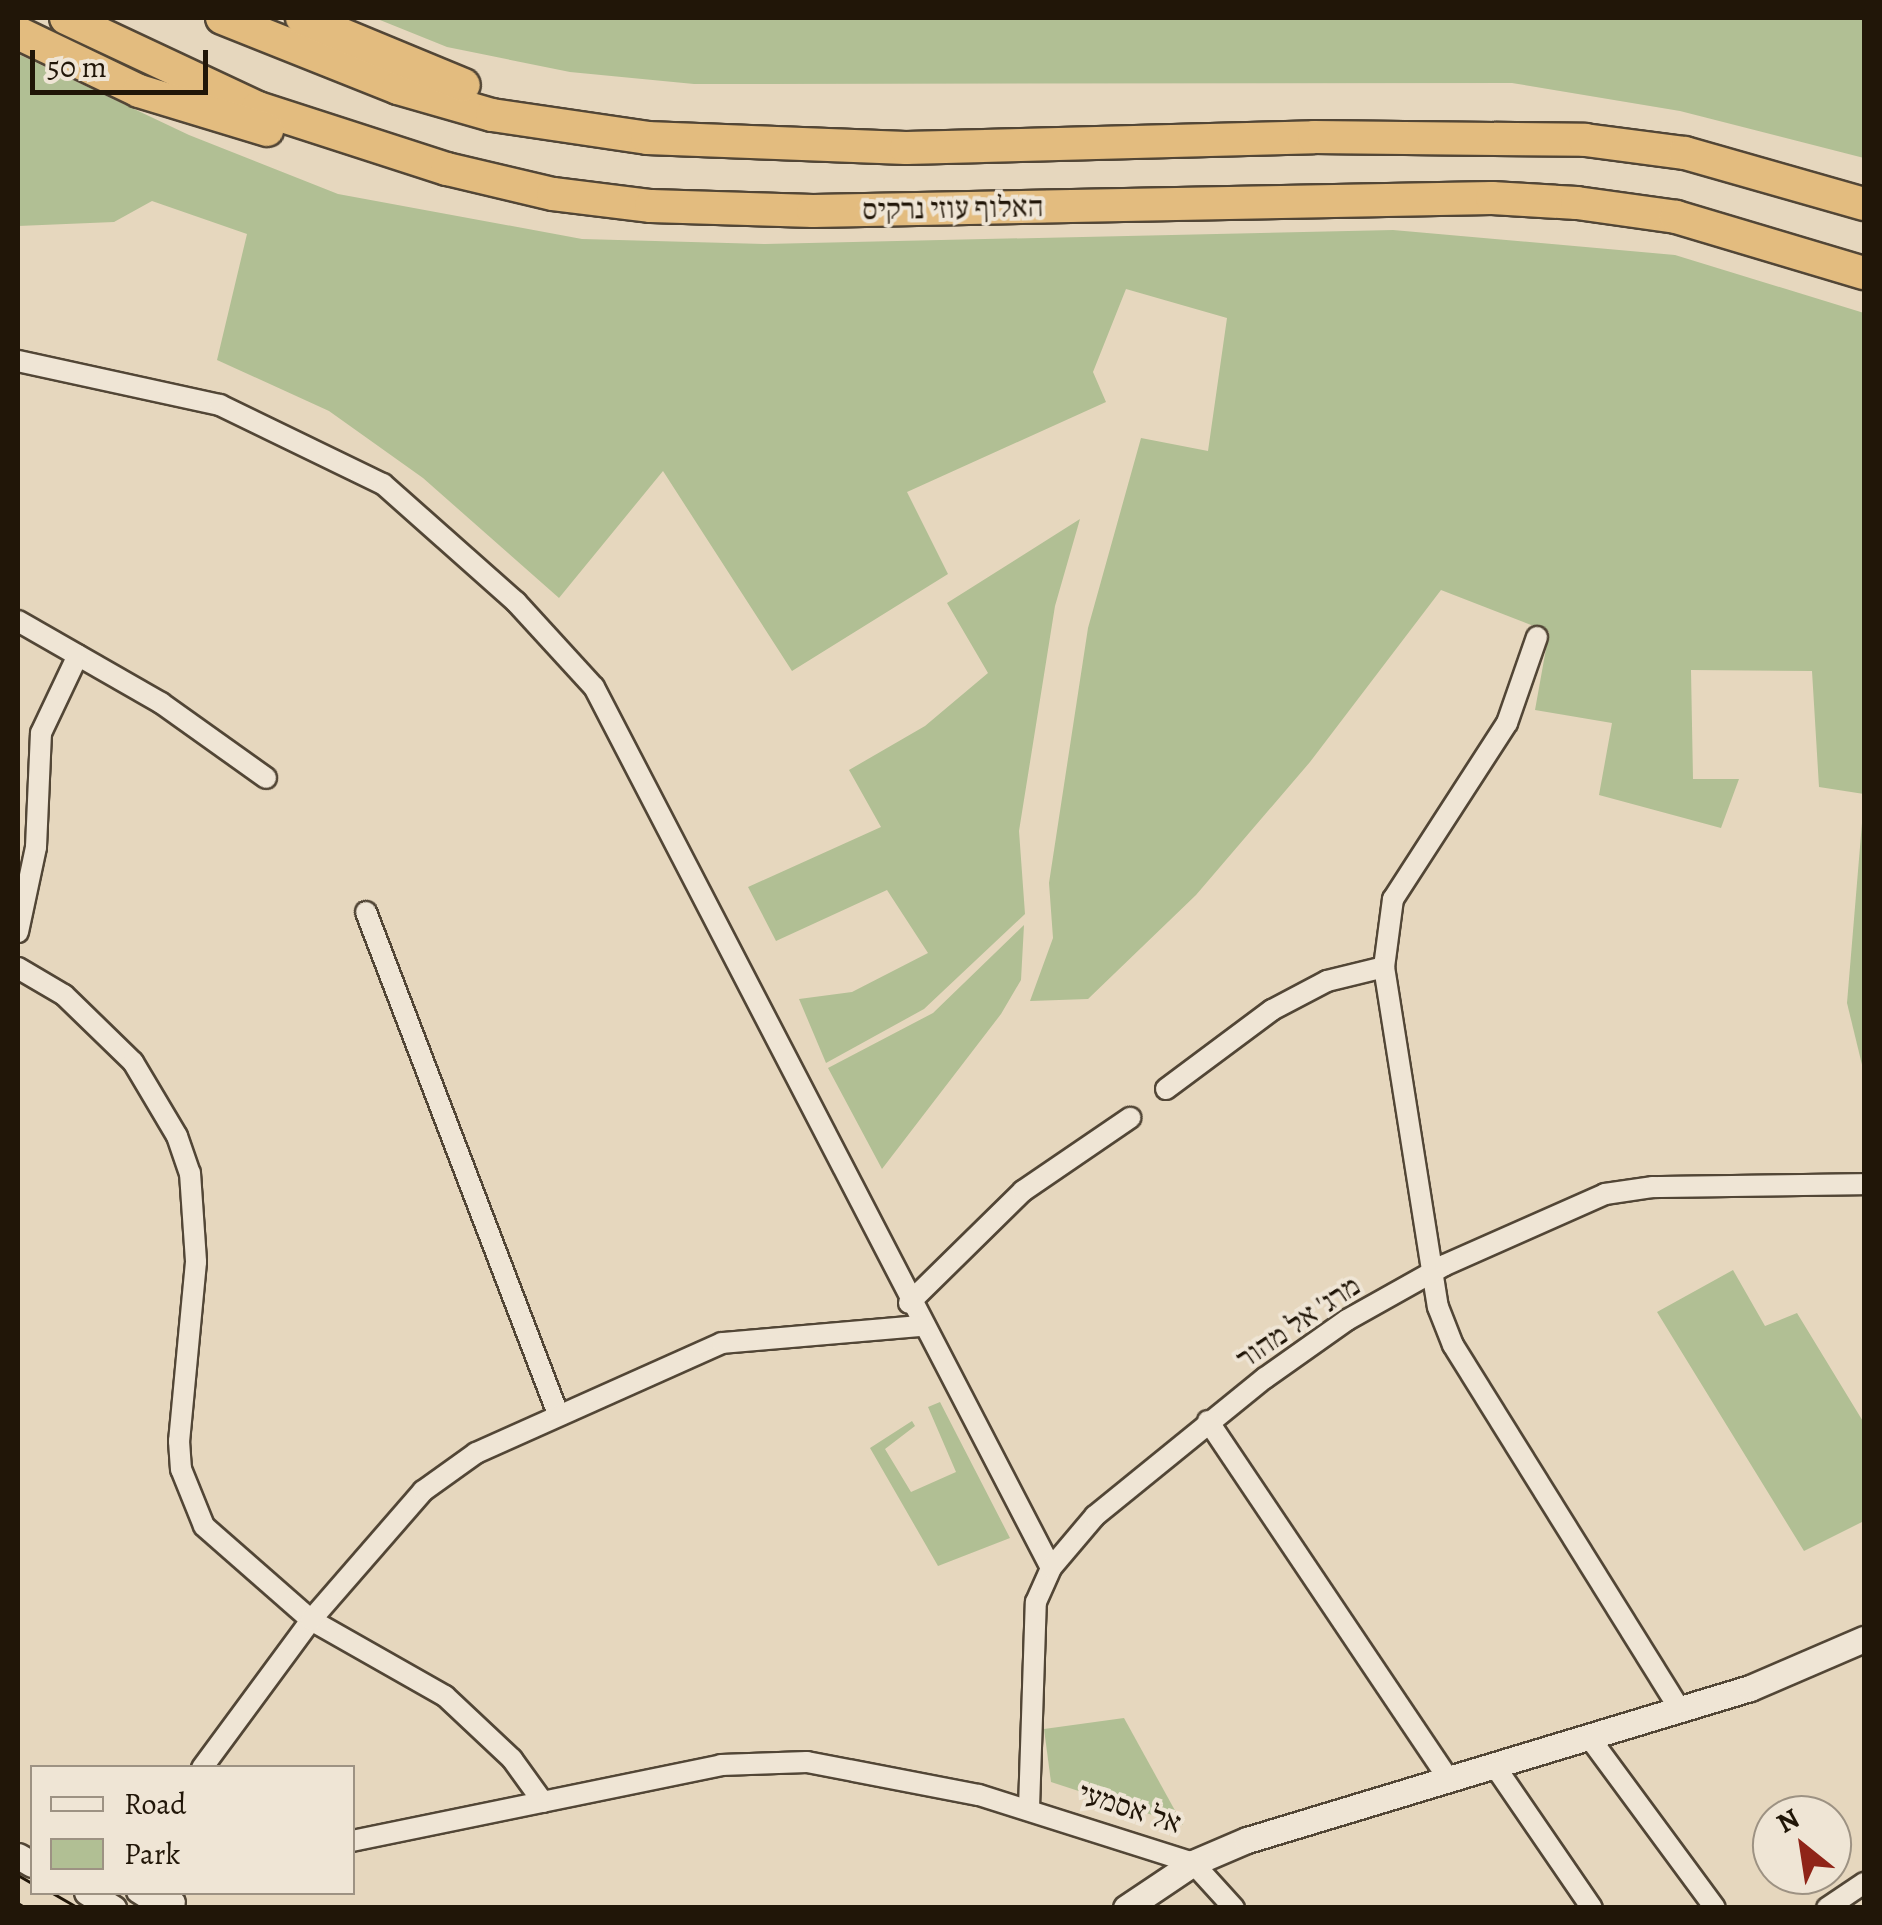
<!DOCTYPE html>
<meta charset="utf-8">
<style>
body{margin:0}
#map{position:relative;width:1882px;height:1925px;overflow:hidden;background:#e6d7be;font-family:Alegreya,"Frank Ruhl Libre",serif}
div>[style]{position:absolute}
.green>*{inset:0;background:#b1bf94}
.roads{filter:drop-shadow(2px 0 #524636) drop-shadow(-2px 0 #524636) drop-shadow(0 2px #524636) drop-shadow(0 -2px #524636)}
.minor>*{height:20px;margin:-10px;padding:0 10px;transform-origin:10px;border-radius:10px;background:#efe5d5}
.tertiary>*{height:25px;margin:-12.5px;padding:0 12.5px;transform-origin:12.5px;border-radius:12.5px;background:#efe5d5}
.trunk>*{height:32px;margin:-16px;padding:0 16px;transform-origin:16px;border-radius:16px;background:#e3bc7f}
.tram>*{height:2.5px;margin:-1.25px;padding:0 1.25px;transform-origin:1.25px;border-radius:1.25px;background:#211608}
span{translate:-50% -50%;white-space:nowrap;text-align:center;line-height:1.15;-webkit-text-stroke:8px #efe5d5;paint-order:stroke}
.street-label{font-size:30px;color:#211608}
.frame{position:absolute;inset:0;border:20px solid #211608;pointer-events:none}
.legend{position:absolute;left:30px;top:1765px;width:325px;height:130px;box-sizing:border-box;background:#efe5d5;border:2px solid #9d9283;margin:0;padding:12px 18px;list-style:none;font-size:30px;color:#211608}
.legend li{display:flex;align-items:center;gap:20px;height:50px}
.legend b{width:50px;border:2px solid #9d9283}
.north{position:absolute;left:1752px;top:1795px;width:100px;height:100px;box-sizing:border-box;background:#efe5d5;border:2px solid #9d9283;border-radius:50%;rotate:330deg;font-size:28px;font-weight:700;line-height:40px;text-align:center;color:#211608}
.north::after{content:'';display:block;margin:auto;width:35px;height:45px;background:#8f2418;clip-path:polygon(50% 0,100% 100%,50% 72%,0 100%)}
.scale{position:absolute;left:30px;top:50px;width:178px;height:45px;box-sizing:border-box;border:5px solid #211608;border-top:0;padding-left:12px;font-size:30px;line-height:35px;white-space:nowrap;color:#211608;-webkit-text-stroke:8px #efe5d5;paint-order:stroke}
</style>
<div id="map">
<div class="green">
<div style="clip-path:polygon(375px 18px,1864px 18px,1864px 158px,1680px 111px,1512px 83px,694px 84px,570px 72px,447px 47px)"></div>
<div style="clip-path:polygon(18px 54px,189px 135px,338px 194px,582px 239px,765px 244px,1393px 230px,1675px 255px,1864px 313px,1864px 794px,1819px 787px,1812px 671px,1691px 670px,1693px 779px,1739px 779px,1721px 828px,1599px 795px,1612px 723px,1535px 710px,1549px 632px,1441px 590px,1310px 762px,1196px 895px,1088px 999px,1030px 1001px,1053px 938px,1049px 883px,1088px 628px,1141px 438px,1208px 451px,1227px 318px,1126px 289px,1093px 372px,1106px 402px,907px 492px,948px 574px,792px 671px,663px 471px,559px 598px,423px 478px,329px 411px,217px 360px,247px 234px,152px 201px,114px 222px,18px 226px)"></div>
<div style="clip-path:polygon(1080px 519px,1055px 606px,1019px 831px,1025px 914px,924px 1009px,826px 1063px,799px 999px,852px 992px,928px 953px,887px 890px,776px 941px,748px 887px,881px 827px,849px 770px,925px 726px,988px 673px,947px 603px)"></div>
<div style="clip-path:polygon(1864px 799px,1864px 1073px,1847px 1003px)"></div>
<div style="clip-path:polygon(1024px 925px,1021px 980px,1001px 1014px,882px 1169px,828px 1068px,933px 1013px)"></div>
<div style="clip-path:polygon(1733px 1270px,1765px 1326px,1797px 1313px,1864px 1423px,1864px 1521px,1804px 1551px,1657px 1312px)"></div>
<div style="clip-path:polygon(940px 1402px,1010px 1538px,938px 1566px,870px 1448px,912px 1421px,915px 1426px,885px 1449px,911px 1492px,956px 1472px,928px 1407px)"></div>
<div style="clip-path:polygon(1124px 1718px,1183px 1825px,1051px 1782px,1044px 1729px)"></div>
</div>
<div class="roads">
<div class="minor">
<div style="left:18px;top:361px;width:207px;rotate:12.3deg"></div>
<div style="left:220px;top:405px;width:181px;rotate:25.9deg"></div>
<div style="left:383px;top:484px;width:178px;rotate:41.6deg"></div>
<div style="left:516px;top:602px;width:115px;rotate:47.5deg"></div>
<div style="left:594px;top:687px;width:992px;rotate:62.58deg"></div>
<div style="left:18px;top:621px;width:165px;rotate:29.8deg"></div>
<div style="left:161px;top:703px;width:129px;rotate:35.5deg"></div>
<div style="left:1537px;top:637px;width:91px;rotate:109.2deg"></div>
<div style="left:1507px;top:723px;width:210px;rotate:122.9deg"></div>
<div style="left:1393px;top:899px;width:69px;rotate:97.5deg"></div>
<div style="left:1384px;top:967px;width:344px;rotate:81deg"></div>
<div style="left:1438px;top:1307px;width:41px;rotate:68.5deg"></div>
<div style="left:1453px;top:1345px;width:429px;rotate:58.1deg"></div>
<div style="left:366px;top:912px;width:537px;rotate:69.07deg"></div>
<div style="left:18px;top:932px;width:87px;rotate:-78deg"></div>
<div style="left:36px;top:847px;width:114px;rotate:-87.5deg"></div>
<div style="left:41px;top:733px;width:86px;rotate:-64.6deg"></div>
<div style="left:18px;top:968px;width:53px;rotate:30.4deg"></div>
<div style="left:64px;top:995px;width:96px;rotate:44.2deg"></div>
<div style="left:133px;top:1062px;width:86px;rotate:59.3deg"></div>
<div style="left:177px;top:1136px;width:39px;rotate:71deg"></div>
<div style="left:190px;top:1173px;width:89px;rotate:86.1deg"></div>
<div style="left:196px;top:1262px;width:180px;rotate:95.4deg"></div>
<div style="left:179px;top:1441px;width:28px;rotate:86deg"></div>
<div style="left:181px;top:1469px;width:61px;rotate:68deg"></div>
<div style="left:204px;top:1526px;width:142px;rotate:41.3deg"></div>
<div style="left:311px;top:1620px;width:154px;rotate:29.6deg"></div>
<div style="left:445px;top:1696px;width:92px;rotate:43.2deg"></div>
<div style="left:512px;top:1759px;width:53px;rotate:54.2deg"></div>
<div style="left:1166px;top:1089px;width:132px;rotate:-36.7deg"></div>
<div style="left:1272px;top:1010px;width:62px;rotate:-27.8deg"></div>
<div style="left:1327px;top:981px;width:59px;rotate:-13.8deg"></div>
<div style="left:909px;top:1303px;width:160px;rotate:-44.5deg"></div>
<div style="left:1023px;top:1191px;width:130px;rotate:-34.3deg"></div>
<div style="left:1208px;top:1421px;width:430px;rotate:56.1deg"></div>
<div style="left:1589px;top:1737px;width:212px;rotate:53.6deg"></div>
<div style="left:1494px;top:1765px;width:173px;rotate:55.6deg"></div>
<div style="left:202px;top:1768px;width:184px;rotate:-53.6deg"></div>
<div style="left:311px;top:1620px;width:171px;rotate:-49deg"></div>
<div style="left:423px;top:1491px;width:65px;rotate:-35.6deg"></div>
<div style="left:476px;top:1453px;width:269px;rotate:-24.1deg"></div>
<div style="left:722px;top:1343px;width:200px;rotate:-4.9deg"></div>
<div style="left:1029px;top:1808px;width:206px;rotate:-88.1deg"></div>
<div style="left:1036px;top:1602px;width:37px;rotate:-66deg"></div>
<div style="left:1051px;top:1568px;width:68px;rotate:-49.8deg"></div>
<div style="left:1095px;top:1516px;width:219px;rotate:-39.1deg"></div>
<div style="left:1265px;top:1378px;width:100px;rotate:-35.3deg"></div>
<div style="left:1347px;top:1320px;width:112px;rotate:-29.3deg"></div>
<div style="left:1445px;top:1265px;width:175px;rotate:-23.9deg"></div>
<div style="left:1605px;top:1194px;width:49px;rotate:-8.3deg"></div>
<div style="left:1653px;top:1187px;width:211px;rotate:-0.8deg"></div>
<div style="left:352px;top:1841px;width:377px;rotate:-11.6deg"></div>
<div style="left:721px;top:1765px;width:86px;rotate:-2deg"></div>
<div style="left:807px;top:1762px;width:175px;rotate:10.9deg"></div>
<div style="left:979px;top:1795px;width:225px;rotate:17.6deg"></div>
<div style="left:1193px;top:1863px;width:61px;rotate:47.7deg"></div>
<div style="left:137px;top:1892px;width:22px;rotate:32deg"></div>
<div style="left:156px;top:1904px;width:19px;rotate:-6deg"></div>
<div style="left:1827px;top:1908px;width:45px;rotate:-34deg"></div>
</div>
<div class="tertiary">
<div style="left:18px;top:1856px;width:16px;rotate:30deg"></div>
<div style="left:87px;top:1892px;width:31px;rotate:32deg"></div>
<div style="left:1126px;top:1908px;width:81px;rotate:-33.9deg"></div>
<div style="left:1193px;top:1863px;width:59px;rotate:-23.1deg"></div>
<div style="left:1247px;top:1840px;width:525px;rotate:-16.81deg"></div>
<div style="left:1750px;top:1688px;width:124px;rotate:-23.3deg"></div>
</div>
<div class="trunk">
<div style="left:66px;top:18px;width:212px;rotate:25.1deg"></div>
<div style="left:258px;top:108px;width:199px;rotate:17.9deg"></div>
<div style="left:447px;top:169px;width:109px;rotate:13.3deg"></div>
<div style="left:553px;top:194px;width:99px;rotate:7deg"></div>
<div style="left:651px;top:206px;width:162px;rotate:1.8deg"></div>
<div style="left:813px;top:211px;width:679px;rotate:-1.1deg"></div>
<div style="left:1492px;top:198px;width:85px;rotate:3.4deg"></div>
<div style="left:1577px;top:203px;width:100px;rotate:8deg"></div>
<div style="left:1676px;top:217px;width:196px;rotate:16.6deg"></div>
<div style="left:222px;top:18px;width:189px;rotate:21.7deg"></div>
<div style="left:398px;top:88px;width:98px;rotate:16deg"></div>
<div style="left:492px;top:115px;width:157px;rotate:8.4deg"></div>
<div style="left:647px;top:138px;width:259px;rotate:2.2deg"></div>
<div style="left:906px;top:148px;width:408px;rotate:-1.5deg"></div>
<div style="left:1314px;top:137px;width:271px;rotate:0.6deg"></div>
<div style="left:1585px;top:140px;width:101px;rotate:7.4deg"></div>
<div style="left:1685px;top:153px;width:186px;rotate:15.9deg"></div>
<div style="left:302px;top:18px;width:175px;rotate:22.5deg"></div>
<div style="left:18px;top:33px;width:134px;rotate:25.6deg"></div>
<div style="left:139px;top:91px;width:134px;rotate:16.9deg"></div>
</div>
</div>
<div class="tram">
<div style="left:18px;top:1875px;width:16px;rotate:30deg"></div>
<div style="left:51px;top:1892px;width:32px;rotate:30deg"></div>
<div style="left:18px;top:1903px;width:9px;rotate:32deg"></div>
</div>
<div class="street-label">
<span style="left:953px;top:208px;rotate:-1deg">האלוף עוזי נרקיס</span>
<span style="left:1298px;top:1322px;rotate:-34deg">מרג' אל מהור</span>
<span style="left:1130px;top:1808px;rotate:18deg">אל אסמעי</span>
</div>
<div class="frame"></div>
<ul class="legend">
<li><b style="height:12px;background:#efe5d5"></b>Road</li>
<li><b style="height:28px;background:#b1bf94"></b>Park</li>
</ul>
<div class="north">N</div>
<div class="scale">50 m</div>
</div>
